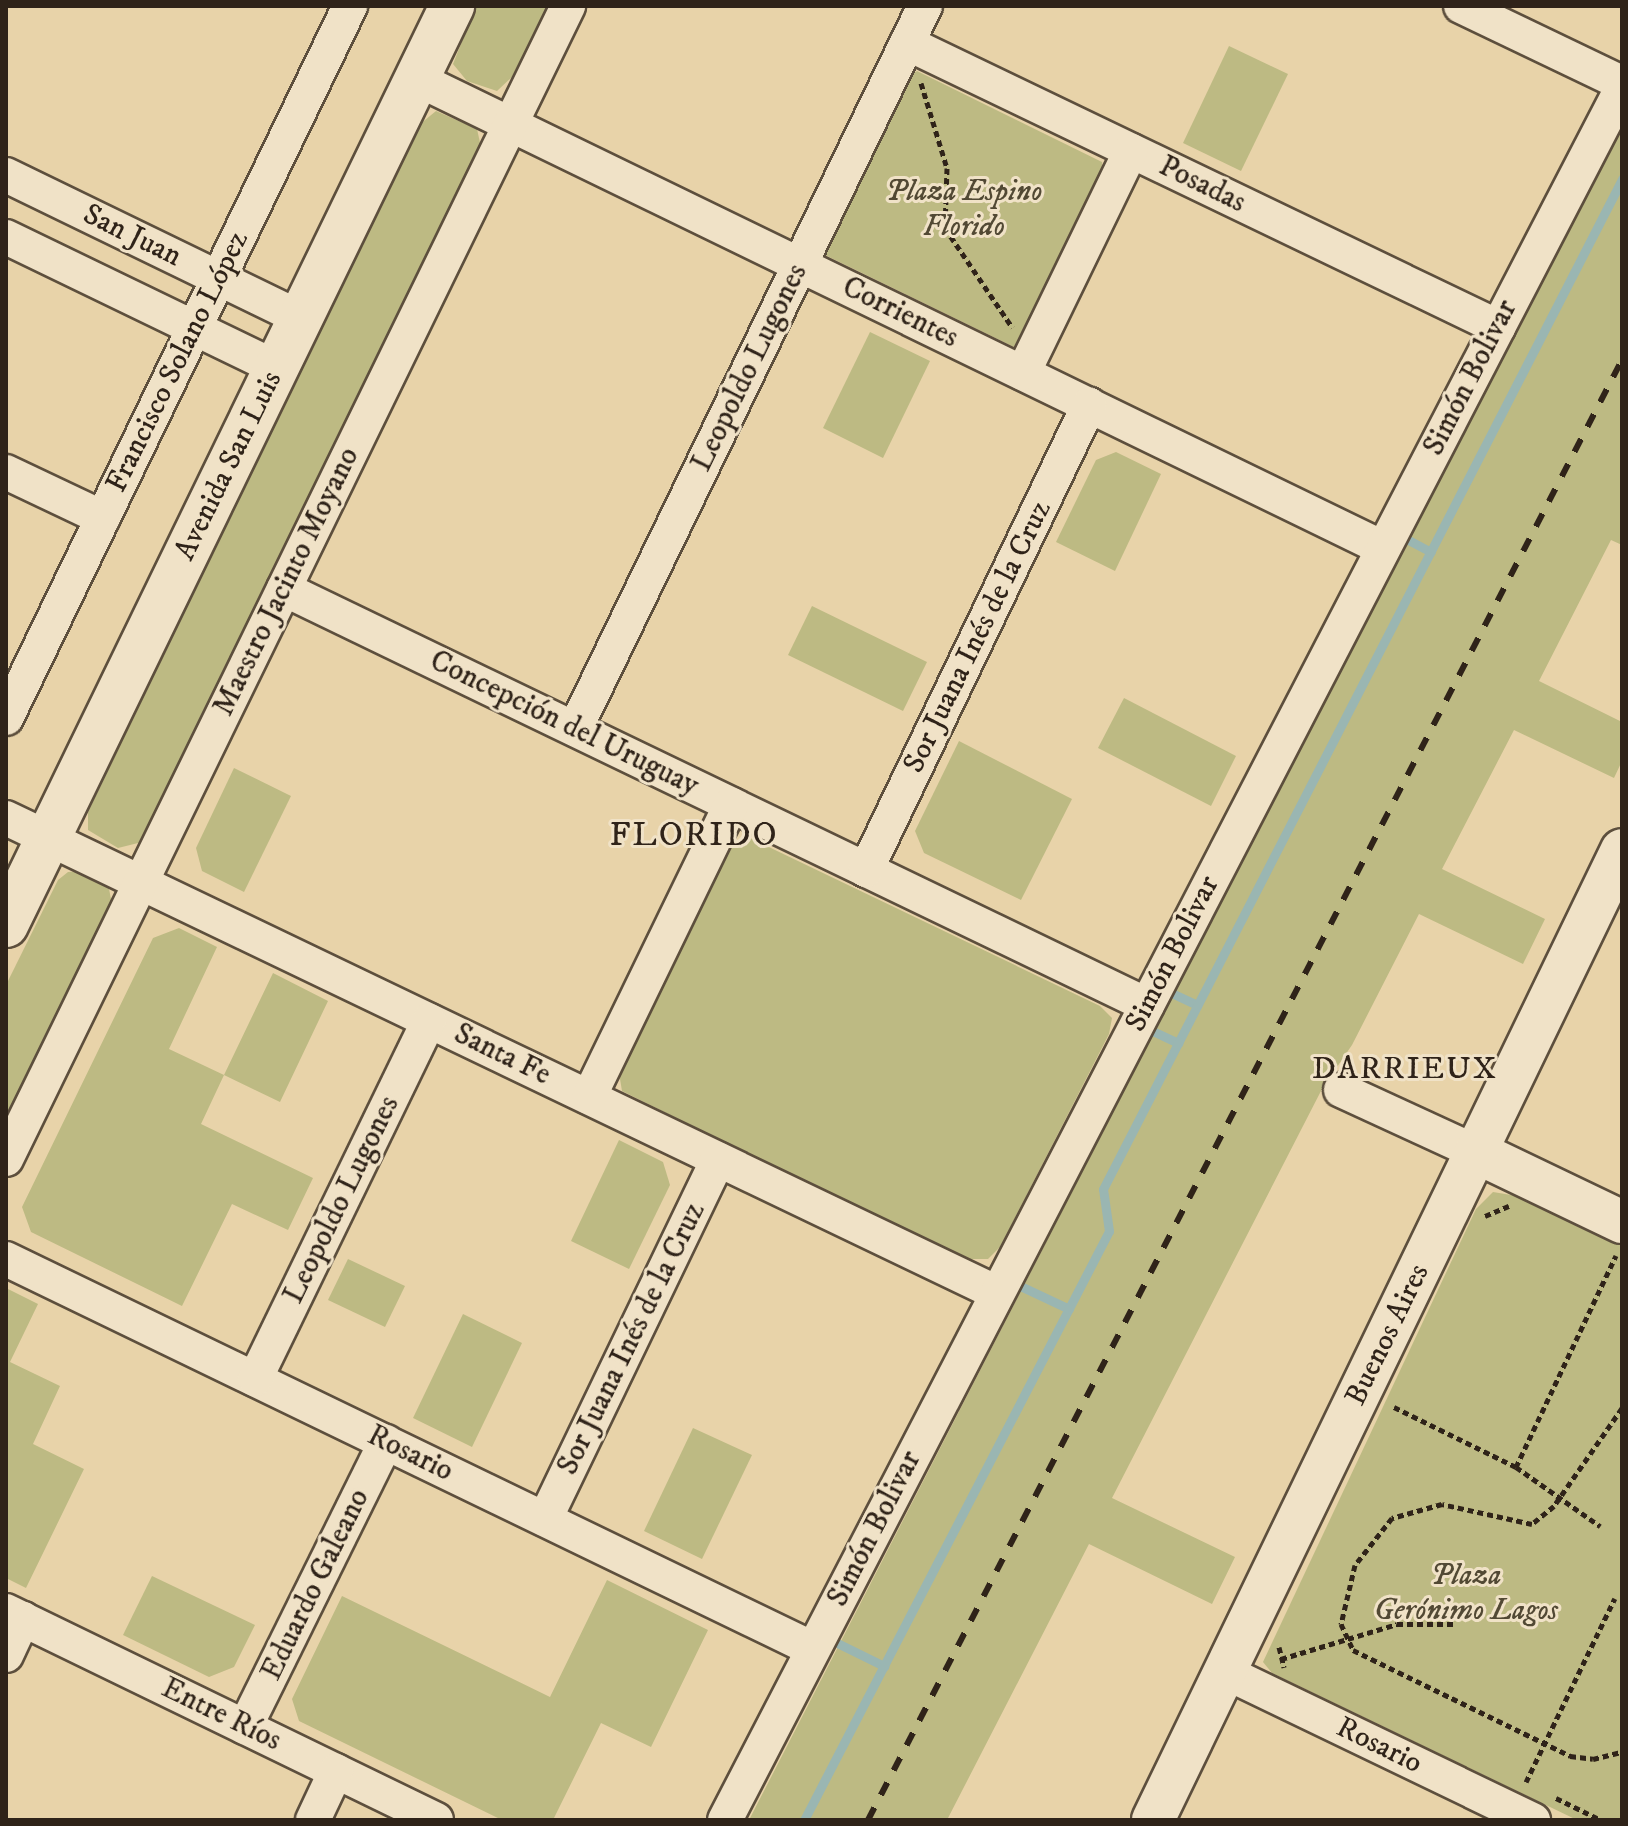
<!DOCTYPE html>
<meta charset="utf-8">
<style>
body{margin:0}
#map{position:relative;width:1628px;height:1826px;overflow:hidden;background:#e8d3a9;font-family:"IM FELL DW Pica",serif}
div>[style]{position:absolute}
.green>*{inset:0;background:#bdba83}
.stream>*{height:9px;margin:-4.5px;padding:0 4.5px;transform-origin:4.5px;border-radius:4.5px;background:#9ab6b2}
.path>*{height:5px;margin-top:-2.5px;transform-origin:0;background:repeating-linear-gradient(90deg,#2f2319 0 6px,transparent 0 10px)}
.roads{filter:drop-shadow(2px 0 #5d4f3d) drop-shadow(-2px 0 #5d4f3d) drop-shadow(0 2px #5d4f3d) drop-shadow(0 -2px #5d4f3d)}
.minor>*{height:34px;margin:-17px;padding:0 17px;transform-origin:17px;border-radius:17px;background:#f0e2c7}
.tertiary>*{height:42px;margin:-21px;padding:0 21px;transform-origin:21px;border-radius:21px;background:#f0e2c7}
.secondary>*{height:44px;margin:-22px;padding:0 22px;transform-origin:22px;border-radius:22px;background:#f0e2c7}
.rail>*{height:6px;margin-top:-3px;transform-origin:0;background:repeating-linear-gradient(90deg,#2f2319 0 14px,transparent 0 28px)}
span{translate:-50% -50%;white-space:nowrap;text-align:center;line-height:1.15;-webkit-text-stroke:6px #f0e2c7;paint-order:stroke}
.street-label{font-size:30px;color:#2f2319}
.park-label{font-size:30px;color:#524934;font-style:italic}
.neighbourhood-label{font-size:32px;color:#2f2319;letter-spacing:2px}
.quarter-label{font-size:34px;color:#2f2319;letter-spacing:2px}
.frame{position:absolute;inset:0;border:8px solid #2f2319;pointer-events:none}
</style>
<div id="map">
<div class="green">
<div style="clip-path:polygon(476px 6px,548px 6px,512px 77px,497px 91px,467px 81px,453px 64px)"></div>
<div style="clip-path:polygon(1229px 46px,1288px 74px,1241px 171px,1183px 143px)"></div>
<div style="clip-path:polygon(917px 71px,1102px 162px,1103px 172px,1014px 347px,825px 255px,909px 76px)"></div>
<div style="clip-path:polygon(436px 111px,477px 129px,481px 147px,142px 842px,118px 848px,88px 830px,88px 812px,419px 125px)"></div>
<div style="clip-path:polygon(1622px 122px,1622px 545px,1611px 540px,1539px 681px,1622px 722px,1622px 761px,1614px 778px,1514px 730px,1442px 869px,1545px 919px,1523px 964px,1419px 914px,1352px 1045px,1322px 1089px,1112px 1498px,1235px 1557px,1212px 1604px,1089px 1544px,947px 1820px,749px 1820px)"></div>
<div style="clip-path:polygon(870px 332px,930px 361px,883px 458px,823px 428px)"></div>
<div style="clip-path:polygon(1116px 452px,1161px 474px,1115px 571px,1056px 542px,1096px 460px)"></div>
<div style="clip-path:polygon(812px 606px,927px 662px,903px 711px,788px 655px)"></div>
<div style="clip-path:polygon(1124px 698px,1236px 756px,1211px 806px,1098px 748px)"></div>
<div style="clip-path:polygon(959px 741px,1072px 799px,1021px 900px,924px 853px,915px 831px)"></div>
<div style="clip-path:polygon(234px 768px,291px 796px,244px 892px,202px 871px,196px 848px)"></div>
<div style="clip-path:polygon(746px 836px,1100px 1006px,1112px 1018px,1109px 1034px,1000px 1247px,988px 1259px,960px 1259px,622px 1091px,619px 1073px,730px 845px)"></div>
<div style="clip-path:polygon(81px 871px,108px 884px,112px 904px,6px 1123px,6px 985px,58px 880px,68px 872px)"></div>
<div style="clip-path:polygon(179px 928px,217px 947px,169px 1049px,224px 1075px,273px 973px,328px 1001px,280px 1102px,224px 1075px,201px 1124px,313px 1178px,288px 1230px,232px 1204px,182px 1306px,31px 1232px,22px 1207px,153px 938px)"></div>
<div style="clip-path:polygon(619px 1140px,663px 1162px,670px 1185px,629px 1269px,571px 1241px)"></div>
<div style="clip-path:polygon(1493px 1192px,1517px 1196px,1622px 1246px,1622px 1820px,1577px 1820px,1272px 1673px,1263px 1662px,1476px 1209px)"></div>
<div style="clip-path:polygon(348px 1259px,405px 1286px,385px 1327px,328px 1300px)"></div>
<div style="clip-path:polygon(6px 1288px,38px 1304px,10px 1362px,60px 1386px,33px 1444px,84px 1469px,26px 1588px,6px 1578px)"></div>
<div style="clip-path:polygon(463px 1314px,522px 1343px,472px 1447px,413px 1418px)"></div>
<div style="clip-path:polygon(693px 1428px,752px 1455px,702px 1559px,644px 1531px)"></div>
<div style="clip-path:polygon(152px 1576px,255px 1625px,234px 1667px,209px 1677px,123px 1635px)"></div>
<div style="clip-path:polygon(607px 1580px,708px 1630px,651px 1747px,601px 1723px,553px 1820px,502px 1820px,299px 1721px,292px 1699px,342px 1596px,550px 1697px)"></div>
</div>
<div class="stream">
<div style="left:1399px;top:535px;width:36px;rotate:28deg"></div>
<div style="left:1163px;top:989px;width:38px;rotate:25deg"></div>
<div style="left:1144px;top:1027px;width:38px;rotate:25deg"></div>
<div style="left:1012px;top:1282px;width:63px;rotate:25.3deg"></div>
<div style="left:827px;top:1638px;width:64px;rotate:26.2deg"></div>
<div style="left:804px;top:1820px;width:663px;rotate:-62.62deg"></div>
<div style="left:1109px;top:1231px;width:42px;rotate:-98.1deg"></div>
<div style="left:1103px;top:1189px;width:1136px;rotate:-62.8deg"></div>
</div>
<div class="path">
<div style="left:921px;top:83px;width:89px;rotate:73deg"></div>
<div style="left:947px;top:168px;width:60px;rotate:91.9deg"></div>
<div style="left:945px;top:228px;width:120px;rotate:55.9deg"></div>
<div style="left:1485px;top:1216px;width:26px;rotate:-23deg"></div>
<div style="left:1394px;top:1407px;width:136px;rotate:26.2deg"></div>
<div style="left:1516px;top:1467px;width:103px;rotate:35.1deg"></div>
<div style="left:1622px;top:1408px;width:119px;rotate:124.8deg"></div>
<div style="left:1554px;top:1506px;width:28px;rotate:141deg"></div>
<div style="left:1532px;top:1524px;width:92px;rotate:-167.5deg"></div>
<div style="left:1442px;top:1504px;width:52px;rotate:164.4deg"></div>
<div style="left:1392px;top:1518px;width:60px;rotate:128.2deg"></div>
<div style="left:1355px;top:1565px;width:61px;rotate:103.3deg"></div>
<div style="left:1341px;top:1624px;width:29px;rotate:65deg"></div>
<div style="left:1353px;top:1650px;width:242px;rotate:26deg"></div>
<div style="left:1570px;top:1756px;width:23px;rotate:7deg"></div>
<div style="left:1593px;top:1759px;width:30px;rotate:-14deg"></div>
<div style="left:1516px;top:1467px;width:234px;rotate:-64.7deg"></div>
<div style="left:1279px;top:1647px;width:21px;rotate:76deg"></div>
<div style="left:1281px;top:1659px;width:121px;rotate:-16.8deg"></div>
<div style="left:1397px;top:1624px;width:57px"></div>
<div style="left:1526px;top:1782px;width:204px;rotate:-64.2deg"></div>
<div style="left:1556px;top:1798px;width:50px;rotate:26.1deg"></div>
</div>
<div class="roads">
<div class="minor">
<div style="left:1461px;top:6px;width:178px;rotate:25.6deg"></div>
<div style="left:907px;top:43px;width:656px;rotate:25.67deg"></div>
<div style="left:417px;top:79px;width:1074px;rotate:25.9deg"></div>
<div style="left:6px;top:175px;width:328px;rotate:25.9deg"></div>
<div style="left:6px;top:237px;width:301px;rotate:25.8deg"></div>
<div style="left:1023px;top:373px;width:247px;rotate:-64.1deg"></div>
<div style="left:6px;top:472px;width:107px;rotate:25.4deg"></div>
<div style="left:284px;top:589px;width:958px;rotate:25.74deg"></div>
<div style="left:6px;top:718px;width:791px;rotate:-64.21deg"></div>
<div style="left:575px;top:729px;width:803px;rotate:-64.17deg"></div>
<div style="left:6px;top:818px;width:1099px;rotate:25.61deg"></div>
<div style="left:866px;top:870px;width:516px;rotate:-64.38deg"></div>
<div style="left:1341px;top:1090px;width:149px;rotate:24.7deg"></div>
<div style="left:589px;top:1097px;width:325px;rotate:-64.1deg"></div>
<div style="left:6px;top:1159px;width:1283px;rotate:-64.01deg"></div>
<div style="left:6px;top:1259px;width:896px;rotate:25.79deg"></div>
<div style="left:255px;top:1379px;width:398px;rotate:-64.1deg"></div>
<div style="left:545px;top:1519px;width:399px;rotate:-64.3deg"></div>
<div style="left:6px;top:1611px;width:478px;rotate:25.9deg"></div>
<div style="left:6px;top:1655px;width:40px;rotate:-65deg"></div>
<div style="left:1225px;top:1672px;width:342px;rotate:25.7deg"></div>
<div style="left:245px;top:1727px;width:318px;rotate:-63.7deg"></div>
<div style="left:313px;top:1820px;width:54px;rotate:-64.9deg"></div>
<div style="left:725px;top:1820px;width:1950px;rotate:-62.62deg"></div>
</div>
<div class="tertiary">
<div style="left:1476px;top:1152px;width:162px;rotate:25.6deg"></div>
<div style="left:1153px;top:1820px;width:1077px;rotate:-64.2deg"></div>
</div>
<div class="secondary">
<div style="left:6px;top:925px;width:1022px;rotate:-64.11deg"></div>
</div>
</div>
<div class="rail">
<div style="left:868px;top:1820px;width:1643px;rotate:-62.69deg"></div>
</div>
<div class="street-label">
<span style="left:1202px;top:185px;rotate:26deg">Posadas</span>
<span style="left:132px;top:236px;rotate:26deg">San Juan</span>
<span style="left:900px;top:313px;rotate:26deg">Corrientes</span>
<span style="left:178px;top:362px;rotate:-64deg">Francisco Solano López</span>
<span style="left:750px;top:368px;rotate:-64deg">Leopoldo Lugones</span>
<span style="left:1471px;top:378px;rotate:-63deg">Simón Bolivar</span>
<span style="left:229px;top:466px;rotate:-64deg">Avenida San Luis</span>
<span style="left:287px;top:582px;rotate:-64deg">Maestro Jacinto Moyano</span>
<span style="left:978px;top:637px;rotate:-64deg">Sor Juana Inés de la Cruz</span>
<span style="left:564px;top:724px;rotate:26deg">Concepción del Uruguay</span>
<span style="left:1173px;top:954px;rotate:-63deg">Simón Bolivar</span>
<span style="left:502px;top:1055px;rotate:26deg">Santa Fe</span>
<span style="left:342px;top:1200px;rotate:-64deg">Leopoldo Lugones</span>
<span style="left:1388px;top:1335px;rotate:-64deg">Buenos Aires</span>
<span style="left:632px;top:1339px;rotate:-64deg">Sor Juana Inés de la Cruz</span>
<span style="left:410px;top:1454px;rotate:26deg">Rosario</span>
<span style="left:875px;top:1529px;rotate:-63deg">Simón Bolivar</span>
<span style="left:316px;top:1585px;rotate:-64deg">Eduardo Galeano</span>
<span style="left:221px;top:1715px;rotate:26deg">Entre Ríos</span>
<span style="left:1379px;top:1746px;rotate:26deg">Rosario</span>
</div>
<div class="park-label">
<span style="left:964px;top:209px">Plaza Espino<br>Florido</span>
<span style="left:1466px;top:1593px">Plaza<br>Gerónimo Lagos</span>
</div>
<div class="neighbourhood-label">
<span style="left:1405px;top:1069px">DARRIEUX</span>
</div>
<div class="quarter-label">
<span style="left:694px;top:836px">FLORIDO</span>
</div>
<div class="frame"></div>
</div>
